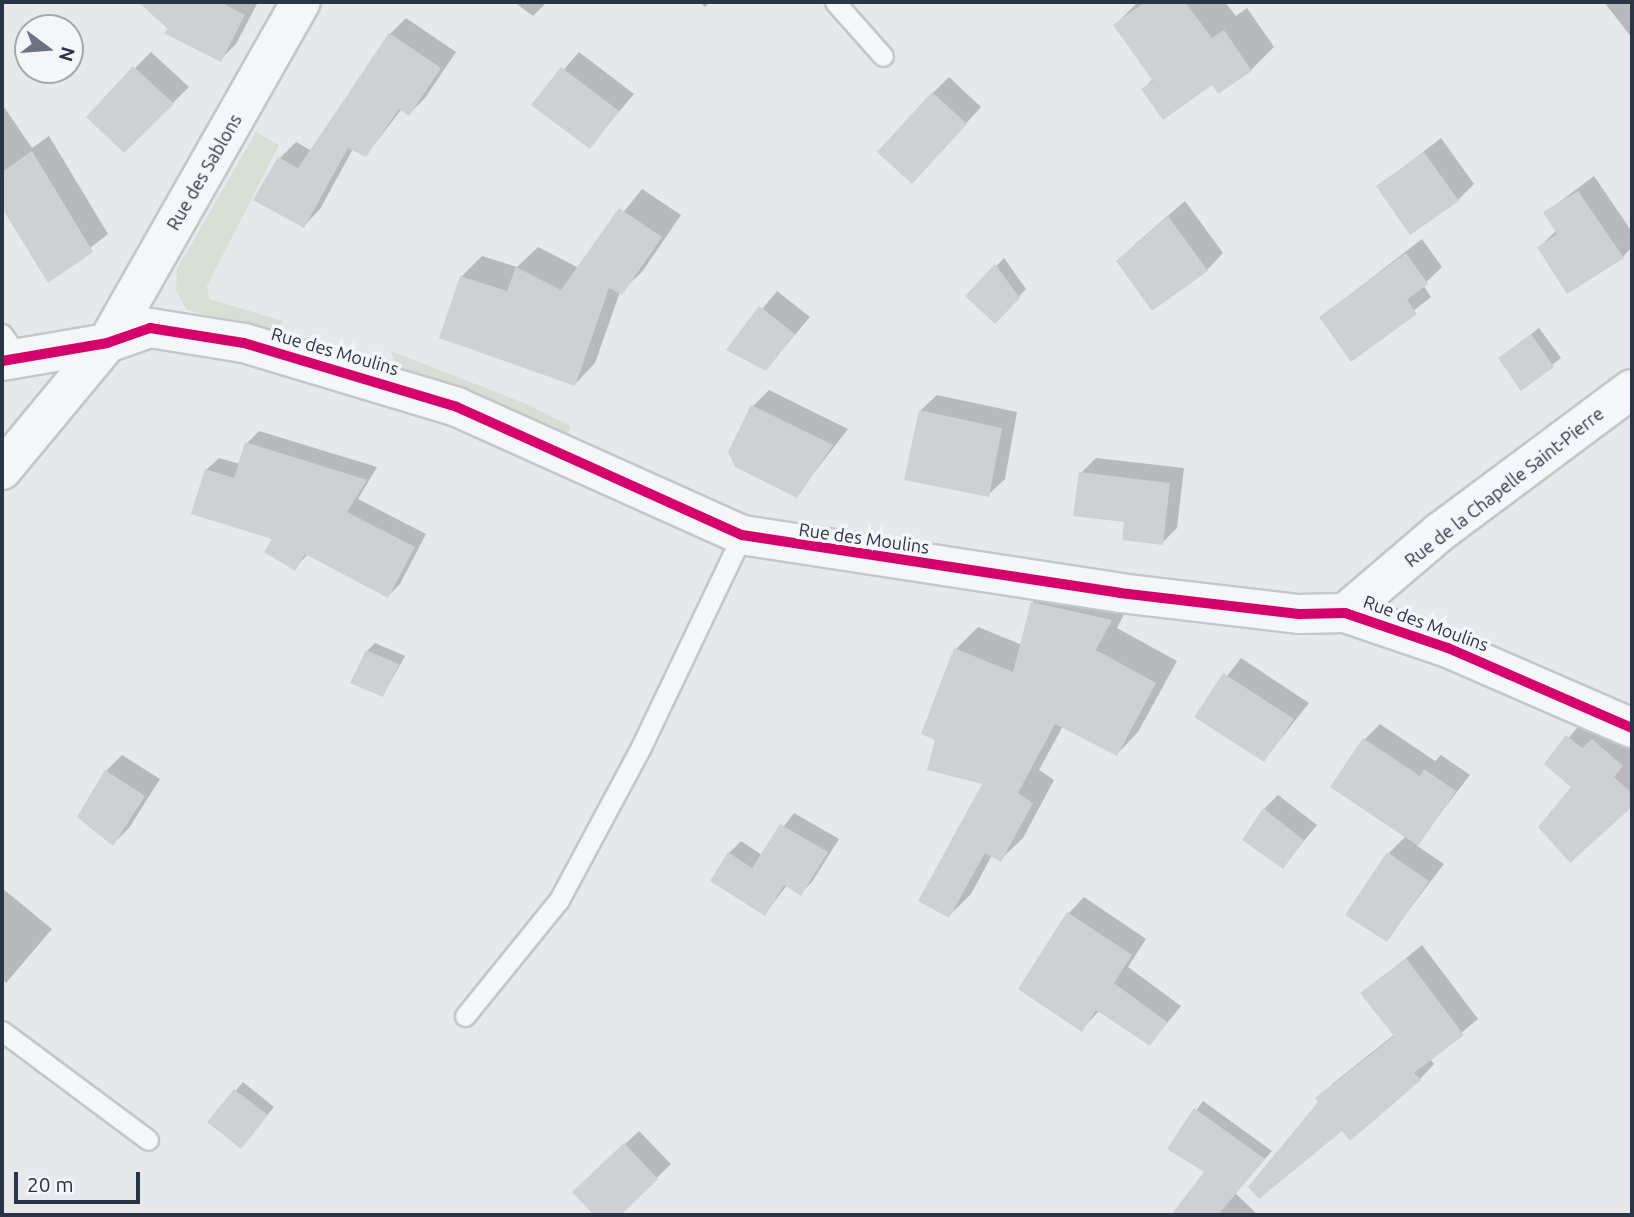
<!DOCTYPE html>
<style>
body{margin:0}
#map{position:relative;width:1634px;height:1217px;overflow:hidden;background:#e6e8ea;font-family:Ubuntu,sans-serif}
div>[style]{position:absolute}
.green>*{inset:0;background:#d6ded6}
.shadow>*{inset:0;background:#0003}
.building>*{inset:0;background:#ced0d3}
.roads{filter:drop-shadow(2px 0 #c4c6c8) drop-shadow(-2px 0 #c4c6c8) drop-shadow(0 2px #c4c6c8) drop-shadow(0 -2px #c4c6c8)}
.service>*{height:19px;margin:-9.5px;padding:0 9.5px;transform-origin:9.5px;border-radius:9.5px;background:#f5f6f7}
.minor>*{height:38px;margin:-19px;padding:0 19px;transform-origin:19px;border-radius:19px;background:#f5f6f7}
.tertiary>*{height:38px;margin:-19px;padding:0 19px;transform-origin:19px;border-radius:19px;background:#f5f6f7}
.cycleway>*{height:10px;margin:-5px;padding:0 5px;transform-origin:5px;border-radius:5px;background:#d6006c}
span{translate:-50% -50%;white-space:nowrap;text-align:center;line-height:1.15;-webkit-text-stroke:7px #f4f6f9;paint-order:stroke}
.street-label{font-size:18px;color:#2b3445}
.frame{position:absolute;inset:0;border:4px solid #2b3445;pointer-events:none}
.north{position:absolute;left:14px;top:14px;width:70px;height:70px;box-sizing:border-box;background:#f4f6f9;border:2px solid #a4a8b1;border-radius:50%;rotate:106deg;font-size:19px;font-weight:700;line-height:28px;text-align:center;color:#2b3445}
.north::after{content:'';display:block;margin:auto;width:24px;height:32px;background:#6c737f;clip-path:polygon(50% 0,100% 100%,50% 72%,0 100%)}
.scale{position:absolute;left:14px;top:1172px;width:126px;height:32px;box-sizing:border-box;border:4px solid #2b3445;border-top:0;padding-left:9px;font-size:21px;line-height:24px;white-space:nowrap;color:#2b3445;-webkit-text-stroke:5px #f4f6f9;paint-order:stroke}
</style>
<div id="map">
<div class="green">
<div style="clip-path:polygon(256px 132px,279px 145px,207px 286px,209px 299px,283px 321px,275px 332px,187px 310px,176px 290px,177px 269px)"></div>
<div style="clip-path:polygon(391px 351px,529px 405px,571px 426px,565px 439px,397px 370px)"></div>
</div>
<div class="shadow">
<div style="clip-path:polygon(141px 2px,258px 2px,236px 44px,220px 60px,170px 29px)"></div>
<div style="clip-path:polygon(514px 2px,547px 2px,533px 16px)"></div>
<div style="clip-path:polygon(699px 2px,710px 2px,705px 7px)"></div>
<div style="clip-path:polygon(1138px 2px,1225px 2px,1236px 16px,1247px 8px,1274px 47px,1251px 70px,1212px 82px,1143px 89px,1153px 79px,1115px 25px)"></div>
<div style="clip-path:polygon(1604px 2px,1632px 2px,1632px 38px)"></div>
<div style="clip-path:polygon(406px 18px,456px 52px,425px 98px,409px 114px,402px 109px,366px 155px,353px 149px,320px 209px,304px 226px,280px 158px,296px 142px,312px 151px,390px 34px)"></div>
<div style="clip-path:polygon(151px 52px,189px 87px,124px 151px,135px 68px)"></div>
<div style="clip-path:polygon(579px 52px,634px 94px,590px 146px,534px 104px)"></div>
<div style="clip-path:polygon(949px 77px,981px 107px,928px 165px,933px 93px)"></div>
<div style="clip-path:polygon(2px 104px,32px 148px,49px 136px,108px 234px,48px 281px,2px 207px)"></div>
<div style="clip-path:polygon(1441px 138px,1474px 184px,1458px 200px,1378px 187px)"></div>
<div style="clip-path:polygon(1594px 176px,1632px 232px,1632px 247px,1623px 257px,1539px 247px,1557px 230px,1546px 212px)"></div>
<div style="clip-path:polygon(642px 189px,681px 215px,642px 272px,620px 292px,595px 363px,575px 384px,461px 277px,482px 256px,517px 267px,538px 247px,579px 268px)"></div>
<div style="clip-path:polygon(1185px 201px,1223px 253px,1207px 270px,1134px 245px)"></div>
<div style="clip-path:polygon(1422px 239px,1442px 267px,1423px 285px,1431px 297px,1352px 359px,1321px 317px)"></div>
<div style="clip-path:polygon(1004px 258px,1026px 289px,995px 322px,968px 296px)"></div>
<div style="clip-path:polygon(777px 291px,810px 317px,766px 369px,729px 349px)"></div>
<div style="clip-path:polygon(1539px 328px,1561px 358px,1522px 388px,1500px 358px)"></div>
<div style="clip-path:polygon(769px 390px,848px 429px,797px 495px,753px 406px)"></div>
<div style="clip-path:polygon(937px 395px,1017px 412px,1005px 479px,988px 495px,920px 411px)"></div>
<div style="clip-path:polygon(259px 431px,377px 467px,358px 499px,426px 534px,400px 584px,388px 596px,308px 554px,294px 569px,274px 538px,206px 470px,219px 458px,240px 464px,247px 443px)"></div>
<div style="clip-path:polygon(1096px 458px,1184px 468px,1177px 528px,1162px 543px,1126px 520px,1081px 473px)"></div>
<div style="clip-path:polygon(1055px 580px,1132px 598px,1117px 628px,1177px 661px,1138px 732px,1117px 754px,1063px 726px,1039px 770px,1054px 780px,1023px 838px,1001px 859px,992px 855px,971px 894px,949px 916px,984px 783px,937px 739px,923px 733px,956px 649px,978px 627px,1022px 645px,1033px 602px)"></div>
<div style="clip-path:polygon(375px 643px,405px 656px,383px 695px,367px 651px)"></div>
<div style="clip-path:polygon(1241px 658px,1309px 703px,1264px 760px,1196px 716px)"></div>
<div style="clip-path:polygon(1584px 720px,1632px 744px,1632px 806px,1570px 861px,1573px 786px,1546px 764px)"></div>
<div style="clip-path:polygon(1380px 724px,1435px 761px,1441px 755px,1470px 775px,1416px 845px,1444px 864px,1386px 940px,1389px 853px,1406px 836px,1365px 739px)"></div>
<div style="clip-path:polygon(122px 755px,160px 779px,129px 828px,113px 844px,106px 771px)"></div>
<div style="clip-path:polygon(1278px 795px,1317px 825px,1283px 867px,1264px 809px)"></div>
<div style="clip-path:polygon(794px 813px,839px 839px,812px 882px,800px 894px,787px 885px,765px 914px,729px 853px,741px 841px,762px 855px)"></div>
<div style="clip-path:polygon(2px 888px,52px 929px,6px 983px,2px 979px)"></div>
<div style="clip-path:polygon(1084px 897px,1146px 939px,1128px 967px,1181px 1006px,1150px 1044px,1100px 1010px,1081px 1030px,1020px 989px,1069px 913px)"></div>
<div style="clip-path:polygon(1422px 945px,1478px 1019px,1430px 1059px,1434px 1064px,1420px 1079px,1320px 1102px,1318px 1099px,1332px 1084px,1395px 1034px,1363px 993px)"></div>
<div style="clip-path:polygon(243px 1082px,274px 1107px,241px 1147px,209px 1122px)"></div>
<div style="clip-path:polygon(1203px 1101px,1272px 1151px,1235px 1193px,1258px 1215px,1185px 1215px,1178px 1210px,1207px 1172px,1170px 1148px)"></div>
<div style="clip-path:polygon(639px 1131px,671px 1164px,618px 1215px,597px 1215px,574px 1192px)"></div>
</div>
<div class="building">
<div style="clip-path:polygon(138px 2px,220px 2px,245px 15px,221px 62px,164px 33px,168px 29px)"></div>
<div style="clip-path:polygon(1145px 2px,1185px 2px,1212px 38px,1224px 30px,1252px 71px,1218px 94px,1212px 85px,1163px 120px,1141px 89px,1153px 81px,1113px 25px)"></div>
<div style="clip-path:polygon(389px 33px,441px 68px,409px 116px,399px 109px,366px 157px,348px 148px,304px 228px,253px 200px,278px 157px,298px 168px)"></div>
<div style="clip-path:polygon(133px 66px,174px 104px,124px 153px,86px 117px)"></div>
<div style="clip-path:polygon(561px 67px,619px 111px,590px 149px,531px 105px)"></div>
<div style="clip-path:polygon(932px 92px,967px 124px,912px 184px,877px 152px)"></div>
<div style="clip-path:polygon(32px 151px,93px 252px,48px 283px,2px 208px,2px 172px)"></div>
<div style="clip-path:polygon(1424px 152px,1459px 201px,1410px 235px,1376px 186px)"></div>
<div style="clip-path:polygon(1578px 191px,1624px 258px,1567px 294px,1537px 247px,1557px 234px,1543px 212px)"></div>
<div style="clip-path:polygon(619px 208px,662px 237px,622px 295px,609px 288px,575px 386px,439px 338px,460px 276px,507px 291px,516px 267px,561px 290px)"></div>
<div style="clip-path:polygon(1168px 216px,1208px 271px,1152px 311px,1116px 261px)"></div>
<div style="clip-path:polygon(1406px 253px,1428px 284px,1407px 300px,1417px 314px,1351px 362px,1319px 317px)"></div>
<div style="clip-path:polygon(995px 264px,1020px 298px,995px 324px,965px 296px)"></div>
<div style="clip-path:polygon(759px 306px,795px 334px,766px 371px,726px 350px)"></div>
<div style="clip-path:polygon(1531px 334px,1554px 367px,1521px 391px,1498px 358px)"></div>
<div style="clip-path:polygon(751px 405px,833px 445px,797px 498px,735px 467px,728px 452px)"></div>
<div style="clip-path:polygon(919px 410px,1002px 428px,989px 497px,904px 480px)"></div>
<div style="clip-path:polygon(245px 442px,367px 480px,347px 512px,415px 547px,388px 598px,305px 554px,295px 571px,264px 552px,272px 539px,191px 514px,205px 469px,234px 478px)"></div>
<div style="clip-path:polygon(1079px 472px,1170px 483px,1163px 545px,1122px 540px,1124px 522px,1073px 516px)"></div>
<div style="clip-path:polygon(1031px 602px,1112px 620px,1096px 650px,1156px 683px,1117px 756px,1055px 724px,1018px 793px,1033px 803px,1001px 862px,985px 853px,949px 918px,918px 901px,982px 784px,927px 770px,935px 740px,921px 734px,954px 648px,1013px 672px)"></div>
<div style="clip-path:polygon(366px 650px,399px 664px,383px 697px,350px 683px)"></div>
<div style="clip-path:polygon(1223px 673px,1294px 719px,1264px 762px,1194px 717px)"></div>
<div style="clip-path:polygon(1566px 735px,1582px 748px,1592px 739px,1623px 766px,1614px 777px,1632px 793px,1632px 807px,1570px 863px,1538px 827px,1571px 787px,1544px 764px)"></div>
<div style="clip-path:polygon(1363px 738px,1420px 776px,1424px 769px,1456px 791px,1418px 846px,1330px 787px)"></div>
<div style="clip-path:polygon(105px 770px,145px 796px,113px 846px,77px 817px)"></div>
<div style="clip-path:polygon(1263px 808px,1304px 840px,1283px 869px,1242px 840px)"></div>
<div style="clip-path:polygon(780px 824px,828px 852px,801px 896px,784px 885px,765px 916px,710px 881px,728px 852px,752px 868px)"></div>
<div style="clip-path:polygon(1387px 852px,1429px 881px,1387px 942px,1345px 915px)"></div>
<div style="clip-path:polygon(1067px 912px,1132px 955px,1114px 983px,1167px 1022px,1150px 1046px,1096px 1010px,1082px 1032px,1018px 989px)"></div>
<div style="clip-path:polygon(1406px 958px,1464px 1035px,1414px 1073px,1421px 1080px,1350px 1141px,1342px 1131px,1259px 1199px,1248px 1187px,1318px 1102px,1315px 1098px,1394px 1036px,1360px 993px)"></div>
<div style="clip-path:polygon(234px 1089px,268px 1115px,241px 1149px,207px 1122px)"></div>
<div style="clip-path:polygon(1194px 1108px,1265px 1159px,1218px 1215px,1171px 1215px,1204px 1172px,1167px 1149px)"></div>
<div style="clip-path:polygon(624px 1143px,658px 1179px,621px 1215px,594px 1215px,572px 1192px)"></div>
</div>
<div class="roads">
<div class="service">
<div style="left:835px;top:2px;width:72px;rotate:48.4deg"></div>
<div style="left:2px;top:334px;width:28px;rotate:55deg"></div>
<div style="left:465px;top:1016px;width:149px;rotate:-51deg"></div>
<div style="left:559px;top:900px;width:174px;rotate:-61.8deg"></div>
<div style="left:641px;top:747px;width:235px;rotate:-64.5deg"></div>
<div style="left:2px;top:1031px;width:182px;rotate:36.7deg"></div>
</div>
<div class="minor">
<div style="left:2px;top:361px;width:107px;rotate:-9.7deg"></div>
<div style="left:107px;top:343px;width:46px;rotate:-19.2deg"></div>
<div style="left:150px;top:328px;width:95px;rotate:9.1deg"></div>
<div style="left:244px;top:343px;width:222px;rotate:16.7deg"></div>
<div style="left:457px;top:407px;width:312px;rotate:24.2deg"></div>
<div style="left:742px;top:535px;width:382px;rotate:8.7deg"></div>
<div style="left:1120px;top:593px;width:180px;rotate:6.7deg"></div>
<div style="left:1299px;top:614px;width:46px;rotate:-1.2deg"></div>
<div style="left:1345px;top:613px;width:109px;rotate:18.8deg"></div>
<div style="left:1448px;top:648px;width:201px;rotate:23.5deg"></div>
<div style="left:1345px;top:613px;width:125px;rotate:-40.5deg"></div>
<div style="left:1440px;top:532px;width:239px;rotate:-36.7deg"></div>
</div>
<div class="tertiary">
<div style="left:2px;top:470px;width:165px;rotate:-50.4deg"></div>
<div style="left:107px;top:343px;width:392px;rotate:-60.4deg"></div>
</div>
</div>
<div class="cycleway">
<div style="left:2px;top:361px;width:107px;rotate:-9.7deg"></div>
<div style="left:107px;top:343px;width:46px;rotate:-19.2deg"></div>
<div style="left:150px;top:328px;width:95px;rotate:9.1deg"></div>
<div style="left:244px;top:343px;width:222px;rotate:16.7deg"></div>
<div style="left:457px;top:407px;width:312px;rotate:24.2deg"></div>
<div style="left:742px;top:535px;width:382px;rotate:8.7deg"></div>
<div style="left:1120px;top:593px;width:180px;rotate:6.7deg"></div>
<div style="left:1299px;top:614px;width:46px;rotate:-1.2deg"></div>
<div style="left:1345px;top:613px;width:109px;rotate:18.8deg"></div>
<div style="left:1448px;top:648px;width:201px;rotate:23.5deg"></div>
</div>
<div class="street-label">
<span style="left:204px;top:172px;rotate:-60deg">Rue des Sablons</span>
<span style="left:335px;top:351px;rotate:16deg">Rue des Moulins</span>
<span style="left:1504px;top:487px;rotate:-38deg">Rue de la Chapelle Saint-Pierre</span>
<span style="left:864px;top:538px;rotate:8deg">Rue des Moulins</span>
<span style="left:1426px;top:623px;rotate:20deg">Rue des Moulins</span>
</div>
<div class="frame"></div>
<div class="north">N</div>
<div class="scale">20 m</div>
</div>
